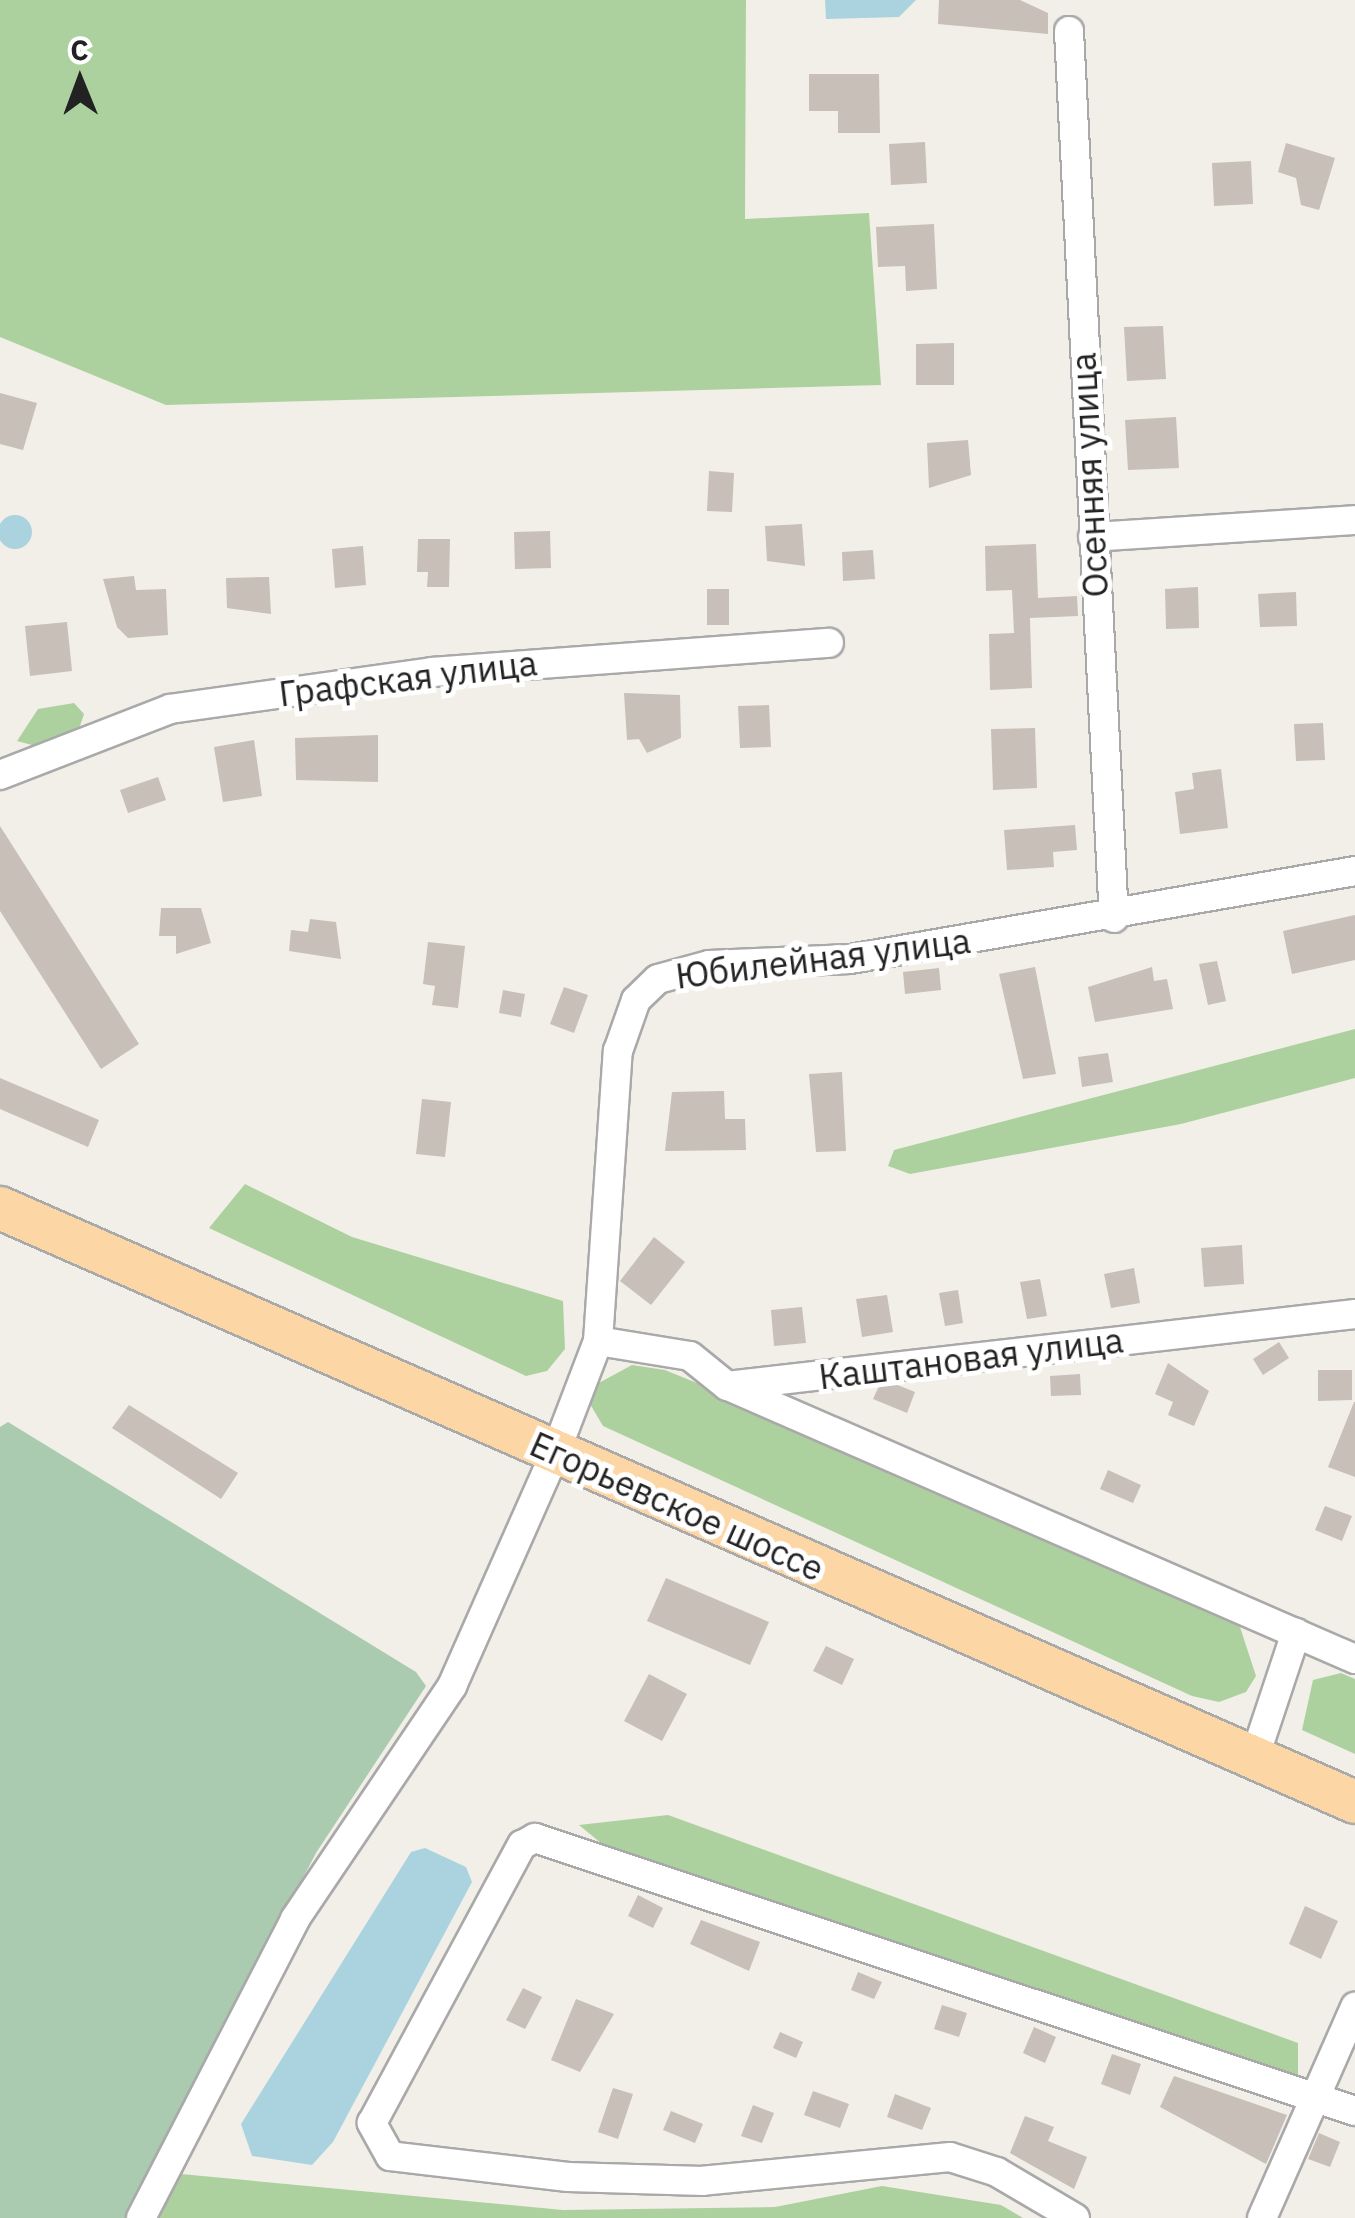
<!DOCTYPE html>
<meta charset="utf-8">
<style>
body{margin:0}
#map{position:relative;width:1355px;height:2218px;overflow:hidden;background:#f2efe9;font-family:"IBM Plex Sans",sans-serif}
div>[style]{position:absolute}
.forest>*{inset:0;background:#add19e}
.cemetery>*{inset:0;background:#aacbaf}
.water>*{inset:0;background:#aad3df}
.round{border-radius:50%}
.building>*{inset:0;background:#c7bfb8}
.roads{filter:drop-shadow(2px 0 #a9a9a9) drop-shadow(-2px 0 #a9a9a9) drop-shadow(0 2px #a9a9a9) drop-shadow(0 -2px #a9a9a9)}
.minor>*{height:28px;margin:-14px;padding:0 14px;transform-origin:14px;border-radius:14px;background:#fff}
.primary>*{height:42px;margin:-21px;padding:0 21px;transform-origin:21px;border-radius:21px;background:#fcd6a4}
span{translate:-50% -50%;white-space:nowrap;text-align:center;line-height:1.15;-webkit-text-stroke:10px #fff;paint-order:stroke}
.street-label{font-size:35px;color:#222}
.north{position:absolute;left:30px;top:30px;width:100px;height:100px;-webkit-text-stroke:8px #fff;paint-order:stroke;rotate:359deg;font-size:28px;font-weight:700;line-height:40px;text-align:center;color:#222}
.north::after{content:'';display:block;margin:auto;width:35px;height:45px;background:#222;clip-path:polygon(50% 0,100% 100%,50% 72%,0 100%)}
</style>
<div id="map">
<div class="forest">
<div style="clip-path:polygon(0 0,746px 0,745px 219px,869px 213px,881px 385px,166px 405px,0 337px)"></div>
<div style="clip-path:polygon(74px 703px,84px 714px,78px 732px,43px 748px,17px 741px,38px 709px)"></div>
<div style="clip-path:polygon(1355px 1029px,1355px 1078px,1181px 1124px,910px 1174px,888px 1166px,894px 1150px)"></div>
<div style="clip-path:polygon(245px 1184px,352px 1237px,563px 1301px,565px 1349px,547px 1371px,526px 1376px,209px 1228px)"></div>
<div style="clip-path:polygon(632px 1365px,665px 1370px,1030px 1519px,1239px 1624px,1256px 1676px,1246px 1692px,1219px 1702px,1192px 1696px,603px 1426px,590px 1404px,595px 1385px)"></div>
<div style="clip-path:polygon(1341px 1673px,1355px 1679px,1355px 1754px,1302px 1730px,1313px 1680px)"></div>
<div style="clip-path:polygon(668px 1815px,1298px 2043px,1298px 2082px,612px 1852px,579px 1825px)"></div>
<div style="clip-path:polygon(181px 2174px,563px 2210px,775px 2207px,882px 2186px,1001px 2205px,1023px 2218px,154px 2218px)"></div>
</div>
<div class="cemetery">
<div style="clip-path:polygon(8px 1422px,416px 1672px,426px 1686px,316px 1853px,125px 2218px,0 2218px,0 1427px)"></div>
</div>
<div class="water">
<div style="clip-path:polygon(825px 0,916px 0,899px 17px,826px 19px)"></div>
<div class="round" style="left:-2px;top:515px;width:34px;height:34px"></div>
<div style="clip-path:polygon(425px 1848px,466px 1867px,472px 1882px,333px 2142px,312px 2165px,252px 2156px,241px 2124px,411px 1852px)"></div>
</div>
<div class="building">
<div style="clip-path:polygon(939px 0,1020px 0,1048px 13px,1048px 34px,938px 24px)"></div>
<div style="clip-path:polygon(809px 74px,879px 74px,880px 133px,838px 133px,838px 111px,809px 111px)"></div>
<div style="clip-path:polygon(925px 142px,927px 183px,891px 185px,889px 144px)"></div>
<div style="clip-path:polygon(1286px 143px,1335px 158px,1319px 210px,1301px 205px,1296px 178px,1278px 172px)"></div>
<div style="clip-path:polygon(1251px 161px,1253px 204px,1214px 206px,1212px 163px)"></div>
<div style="clip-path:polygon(934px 224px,937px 289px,906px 291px,905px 266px,878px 267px,876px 227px)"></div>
<div style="clip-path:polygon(1163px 326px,1166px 379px,1127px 381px,1124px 327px)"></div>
<div style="clip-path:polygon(954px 343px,954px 385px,916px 385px,916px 344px)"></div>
<div style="clip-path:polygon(0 393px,37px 403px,23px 450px,0 444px)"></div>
<div style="clip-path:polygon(1176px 417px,1179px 468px,1128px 470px,1125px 420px)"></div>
<div style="clip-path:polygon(968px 440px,971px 475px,929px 488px,927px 443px)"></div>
<div style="clip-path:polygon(709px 471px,734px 473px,732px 512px,707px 511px)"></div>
<div style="clip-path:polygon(802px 524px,805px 566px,767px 561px,765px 526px)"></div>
<div style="clip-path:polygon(550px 531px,551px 568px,515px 569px,514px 532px)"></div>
<div style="clip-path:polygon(418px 539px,450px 539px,449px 587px,427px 587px,428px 572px,417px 572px)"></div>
<div style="clip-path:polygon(1036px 544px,1038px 598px,1077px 596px,1078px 616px,1030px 618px,1032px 688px,990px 690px,989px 634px,1014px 633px,1012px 590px,986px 591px,985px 546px)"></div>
<div style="clip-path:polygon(363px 546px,366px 585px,335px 588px,332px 549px)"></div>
<div style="clip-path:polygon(873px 550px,875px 579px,843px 581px,842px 552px)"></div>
<div style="clip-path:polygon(134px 576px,136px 590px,166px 589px,168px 635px,128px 638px,117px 627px,103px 579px)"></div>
<div style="clip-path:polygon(269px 577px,271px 614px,227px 608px,226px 578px)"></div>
<div style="clip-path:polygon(1198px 587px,1199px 628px,1166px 629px,1165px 589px)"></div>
<div style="clip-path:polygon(707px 589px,729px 589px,729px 625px,707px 625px)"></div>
<div style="clip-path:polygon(1296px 592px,1297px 626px,1260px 627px,1258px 594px)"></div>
<div style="clip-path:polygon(67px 622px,72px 671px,30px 676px,25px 626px)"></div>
<div style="clip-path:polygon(624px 693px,680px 695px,681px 738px,647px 753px,639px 739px,627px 740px)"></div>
<div style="clip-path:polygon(769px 705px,771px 747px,740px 748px,738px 706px)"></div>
<div style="clip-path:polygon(1323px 723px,1325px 760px,1296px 761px,1294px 724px)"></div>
<div style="clip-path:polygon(1035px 728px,1037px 788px,993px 790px,991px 729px)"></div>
<div style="clip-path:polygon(378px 735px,378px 782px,296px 780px,295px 738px)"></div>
<div style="clip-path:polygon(254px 740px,262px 796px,223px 802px,214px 747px)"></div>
<div style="clip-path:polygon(1221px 769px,1228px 828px,1180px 834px,1175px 792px,1194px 789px,1192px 773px)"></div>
<div style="clip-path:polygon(158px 777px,166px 800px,128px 813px,120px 790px)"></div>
<div style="clip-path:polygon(1075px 825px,1077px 850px,1053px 852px,1054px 867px,1007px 870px,1004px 830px)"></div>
<div style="clip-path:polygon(0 826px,139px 1044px,101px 1069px,0 911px)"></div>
<div style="clip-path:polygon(161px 908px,201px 908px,211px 943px,176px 954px,176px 936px,159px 936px)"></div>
<div style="clip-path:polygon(1355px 915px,1355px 960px,1292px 974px,1283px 931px)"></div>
<div style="clip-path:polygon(310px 919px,336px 922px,341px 959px,289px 951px,291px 930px,308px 932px)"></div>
<div style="clip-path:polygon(428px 942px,465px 946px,458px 1008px,432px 1005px,435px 986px,423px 984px)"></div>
<div style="clip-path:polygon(1217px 961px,1226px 1001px,1208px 1005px,1199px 964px)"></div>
<div style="clip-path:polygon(1035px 967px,1056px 1074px,1023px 1079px,999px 974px)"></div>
<div style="clip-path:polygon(1152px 967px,1154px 981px,1167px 979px,1173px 1009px,1095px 1022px,1088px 987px)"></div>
<div style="clip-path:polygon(939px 968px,941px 990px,905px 994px,903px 972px)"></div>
<div style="clip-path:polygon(564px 987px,588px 995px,574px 1033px,550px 1024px)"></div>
<div style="clip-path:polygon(503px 990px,525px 994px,521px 1017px,499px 1013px)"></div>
<div style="clip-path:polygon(1108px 1053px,1113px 1082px,1082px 1087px,1078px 1057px)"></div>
<div style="clip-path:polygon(842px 1072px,846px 1151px,816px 1152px,809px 1074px)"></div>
<div style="clip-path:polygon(0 1078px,99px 1120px,88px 1147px,0 1109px)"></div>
<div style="clip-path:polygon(724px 1091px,725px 1119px,745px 1119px,746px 1150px,665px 1151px,672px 1092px)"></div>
<div style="clip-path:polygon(422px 1099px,451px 1102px,445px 1157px,416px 1154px)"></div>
<div style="clip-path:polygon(654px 1237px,685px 1262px,651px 1305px,620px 1281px)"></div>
<div style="clip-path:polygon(1242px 1245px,1244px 1284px,1204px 1287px,1201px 1248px)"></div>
<div style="clip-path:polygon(1134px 1268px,1140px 1303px,1111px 1308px,1104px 1274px)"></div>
<div style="clip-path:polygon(1040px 1279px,1047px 1316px,1027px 1319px,1020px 1282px)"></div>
<div style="clip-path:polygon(958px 1290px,963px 1323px,945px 1326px,939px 1293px)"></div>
<div style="clip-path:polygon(887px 1295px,893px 1332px,862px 1337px,856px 1299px)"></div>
<div style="clip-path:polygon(802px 1307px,806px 1343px,774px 1346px,771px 1310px)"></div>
<div style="clip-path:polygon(1279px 1342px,1289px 1358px,1263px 1375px,1253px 1359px)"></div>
<div style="clip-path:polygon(1168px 1363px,1209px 1391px,1194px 1426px,1168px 1415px,1173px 1402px,1155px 1394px)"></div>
<div style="clip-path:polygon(1318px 1370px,1352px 1370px,1352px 1400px,1318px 1401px)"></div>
<div style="clip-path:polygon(1080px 1374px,1081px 1395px,1051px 1396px,1050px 1376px)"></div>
<div style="clip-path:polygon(895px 1384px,915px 1392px,907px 1413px,873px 1399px,879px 1386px)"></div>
<div style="clip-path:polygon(1354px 1402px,1355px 1402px,1355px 1477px,1328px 1467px)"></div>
<div style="clip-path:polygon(129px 1405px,238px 1473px,221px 1499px,112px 1428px)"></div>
<div style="clip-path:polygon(1108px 1470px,1141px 1485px,1133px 1503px,1100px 1489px)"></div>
<div style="clip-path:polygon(1325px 1506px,1352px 1516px,1342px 1541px,1315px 1530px)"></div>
<div style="clip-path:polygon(666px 1578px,769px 1622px,750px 1665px,647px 1621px)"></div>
<div style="clip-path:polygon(826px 1646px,854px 1659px,842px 1685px,813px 1671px)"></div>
<div style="clip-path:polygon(649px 1674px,687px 1694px,662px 1741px,624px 1721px)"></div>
<div style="clip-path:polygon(638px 1895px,663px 1908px,653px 1928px,628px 1916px)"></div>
<div style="clip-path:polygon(1305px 1906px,1338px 1921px,1321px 1959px,1289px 1944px)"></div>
<div style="clip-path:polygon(701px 1920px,760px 1942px,749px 1971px,690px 1944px)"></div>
<div style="clip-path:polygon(858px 1972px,882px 1982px,874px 1999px,851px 1990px)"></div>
<div style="clip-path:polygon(523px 1988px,542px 1997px,525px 2029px,506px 2020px)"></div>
<div style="clip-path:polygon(576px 1999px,614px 2014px,580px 2072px,551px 2060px)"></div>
<div style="clip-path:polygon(942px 2005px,967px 2013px,959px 2037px,934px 2029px)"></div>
<div style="clip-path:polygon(1034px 2027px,1056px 2037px,1045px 2063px,1023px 2053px)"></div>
<div style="clip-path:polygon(780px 2032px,803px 2042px,796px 2058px,773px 2048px)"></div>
<div style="clip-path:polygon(1112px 2054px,1141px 2064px,1130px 2095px,1101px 2084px)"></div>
<div style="clip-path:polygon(1174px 2076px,1287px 2115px,1266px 2164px,1160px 2107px)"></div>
<div style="clip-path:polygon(613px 2088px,633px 2094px,618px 2139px,598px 2132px)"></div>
<div style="clip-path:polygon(813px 2091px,849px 2104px,840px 2128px,804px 2115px)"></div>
<div style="clip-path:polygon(895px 2094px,931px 2108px,922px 2130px,887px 2117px)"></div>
<div style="clip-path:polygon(753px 2105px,774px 2113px,762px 2143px,741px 2136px)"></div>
<div style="clip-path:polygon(671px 2111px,703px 2124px,695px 2143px,663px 2130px)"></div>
<div style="clip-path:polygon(1025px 2116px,1054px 2127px,1048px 2141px,1087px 2157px,1074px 2189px,1010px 2153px)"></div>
<div style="clip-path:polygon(1319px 2133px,1340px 2142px,1330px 2167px,1308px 2159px)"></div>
</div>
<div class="roads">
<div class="minor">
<div style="left:1069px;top:31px;width:888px;rotate:87.1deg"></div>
<div style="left:1093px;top:537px;width:263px;rotate:-3.7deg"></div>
<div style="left:0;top:775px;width:182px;rotate:-21.2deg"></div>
<div style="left:170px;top:709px;width:265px;rotate:-8deg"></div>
<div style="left:432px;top:672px;width:398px;rotate:-4.2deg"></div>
<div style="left:598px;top:1341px;width:93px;rotate:9.3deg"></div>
<div style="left:690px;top:1356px;width:48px;rotate:39deg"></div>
<div style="left:727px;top:1386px;width:632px;rotate:-6.54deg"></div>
<div style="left:728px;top:1386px;width:684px;rotate:23.53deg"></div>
<div style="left:1254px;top:1759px;width:133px;rotate:-71.6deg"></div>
<div style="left:141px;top:2218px;width:336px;rotate:-62.7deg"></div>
<div style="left:295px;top:1919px;width:281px;rotate:-56deg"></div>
<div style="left:452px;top:1686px;width:257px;rotate:-66.1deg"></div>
<div style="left:556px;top:1451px;width:118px;rotate:-69.1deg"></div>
<div style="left:598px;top:1341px;width:291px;rotate:-86.1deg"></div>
<div style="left:618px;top:1051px;width:54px;rotate:-70.6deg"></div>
<div style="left:636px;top:1000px;width:30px;rotate:-44deg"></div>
<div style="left:658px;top:979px;width:53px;rotate:-15.4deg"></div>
<div style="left:709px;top:965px;width:141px;rotate:-2.4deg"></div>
<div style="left:850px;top:959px;width:513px;rotate:-9.88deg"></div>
<div style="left:1075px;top:2218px;width:91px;rotate:-149.5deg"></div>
<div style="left:997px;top:2172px;width:49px;rotate:-162.3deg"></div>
<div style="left:950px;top:2157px;width:248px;rotate:174.5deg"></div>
<div style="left:703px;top:2181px;width:135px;rotate:-178.3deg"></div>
<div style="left:568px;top:2177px;width:179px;rotate:-173.3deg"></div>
<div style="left:390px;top:2156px;width:38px;rotate:-119deg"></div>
<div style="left:372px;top:2123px;width:316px;rotate:-61.7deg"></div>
<div style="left:522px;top:1845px;width:15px;rotate:-28deg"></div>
<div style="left:535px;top:1838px;width:864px;rotate:18.41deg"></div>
<div style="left:1262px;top:2218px;width:231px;rotate:-66.2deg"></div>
</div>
<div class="primary">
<div style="left:0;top:1208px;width:1479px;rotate:23.67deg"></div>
</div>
</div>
<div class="street-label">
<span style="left:1089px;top:475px;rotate:-93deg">Осенняя улица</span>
<span style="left:408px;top:678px;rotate:-7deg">Графская улица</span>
<span style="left:823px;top:958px;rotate:-7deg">Юбилейная улица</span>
<span style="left:971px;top:1358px;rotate:-7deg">Каштановая улица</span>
<span style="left:677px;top:1506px;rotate:24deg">Егорьевское шоссе</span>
</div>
<div class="north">С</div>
</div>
